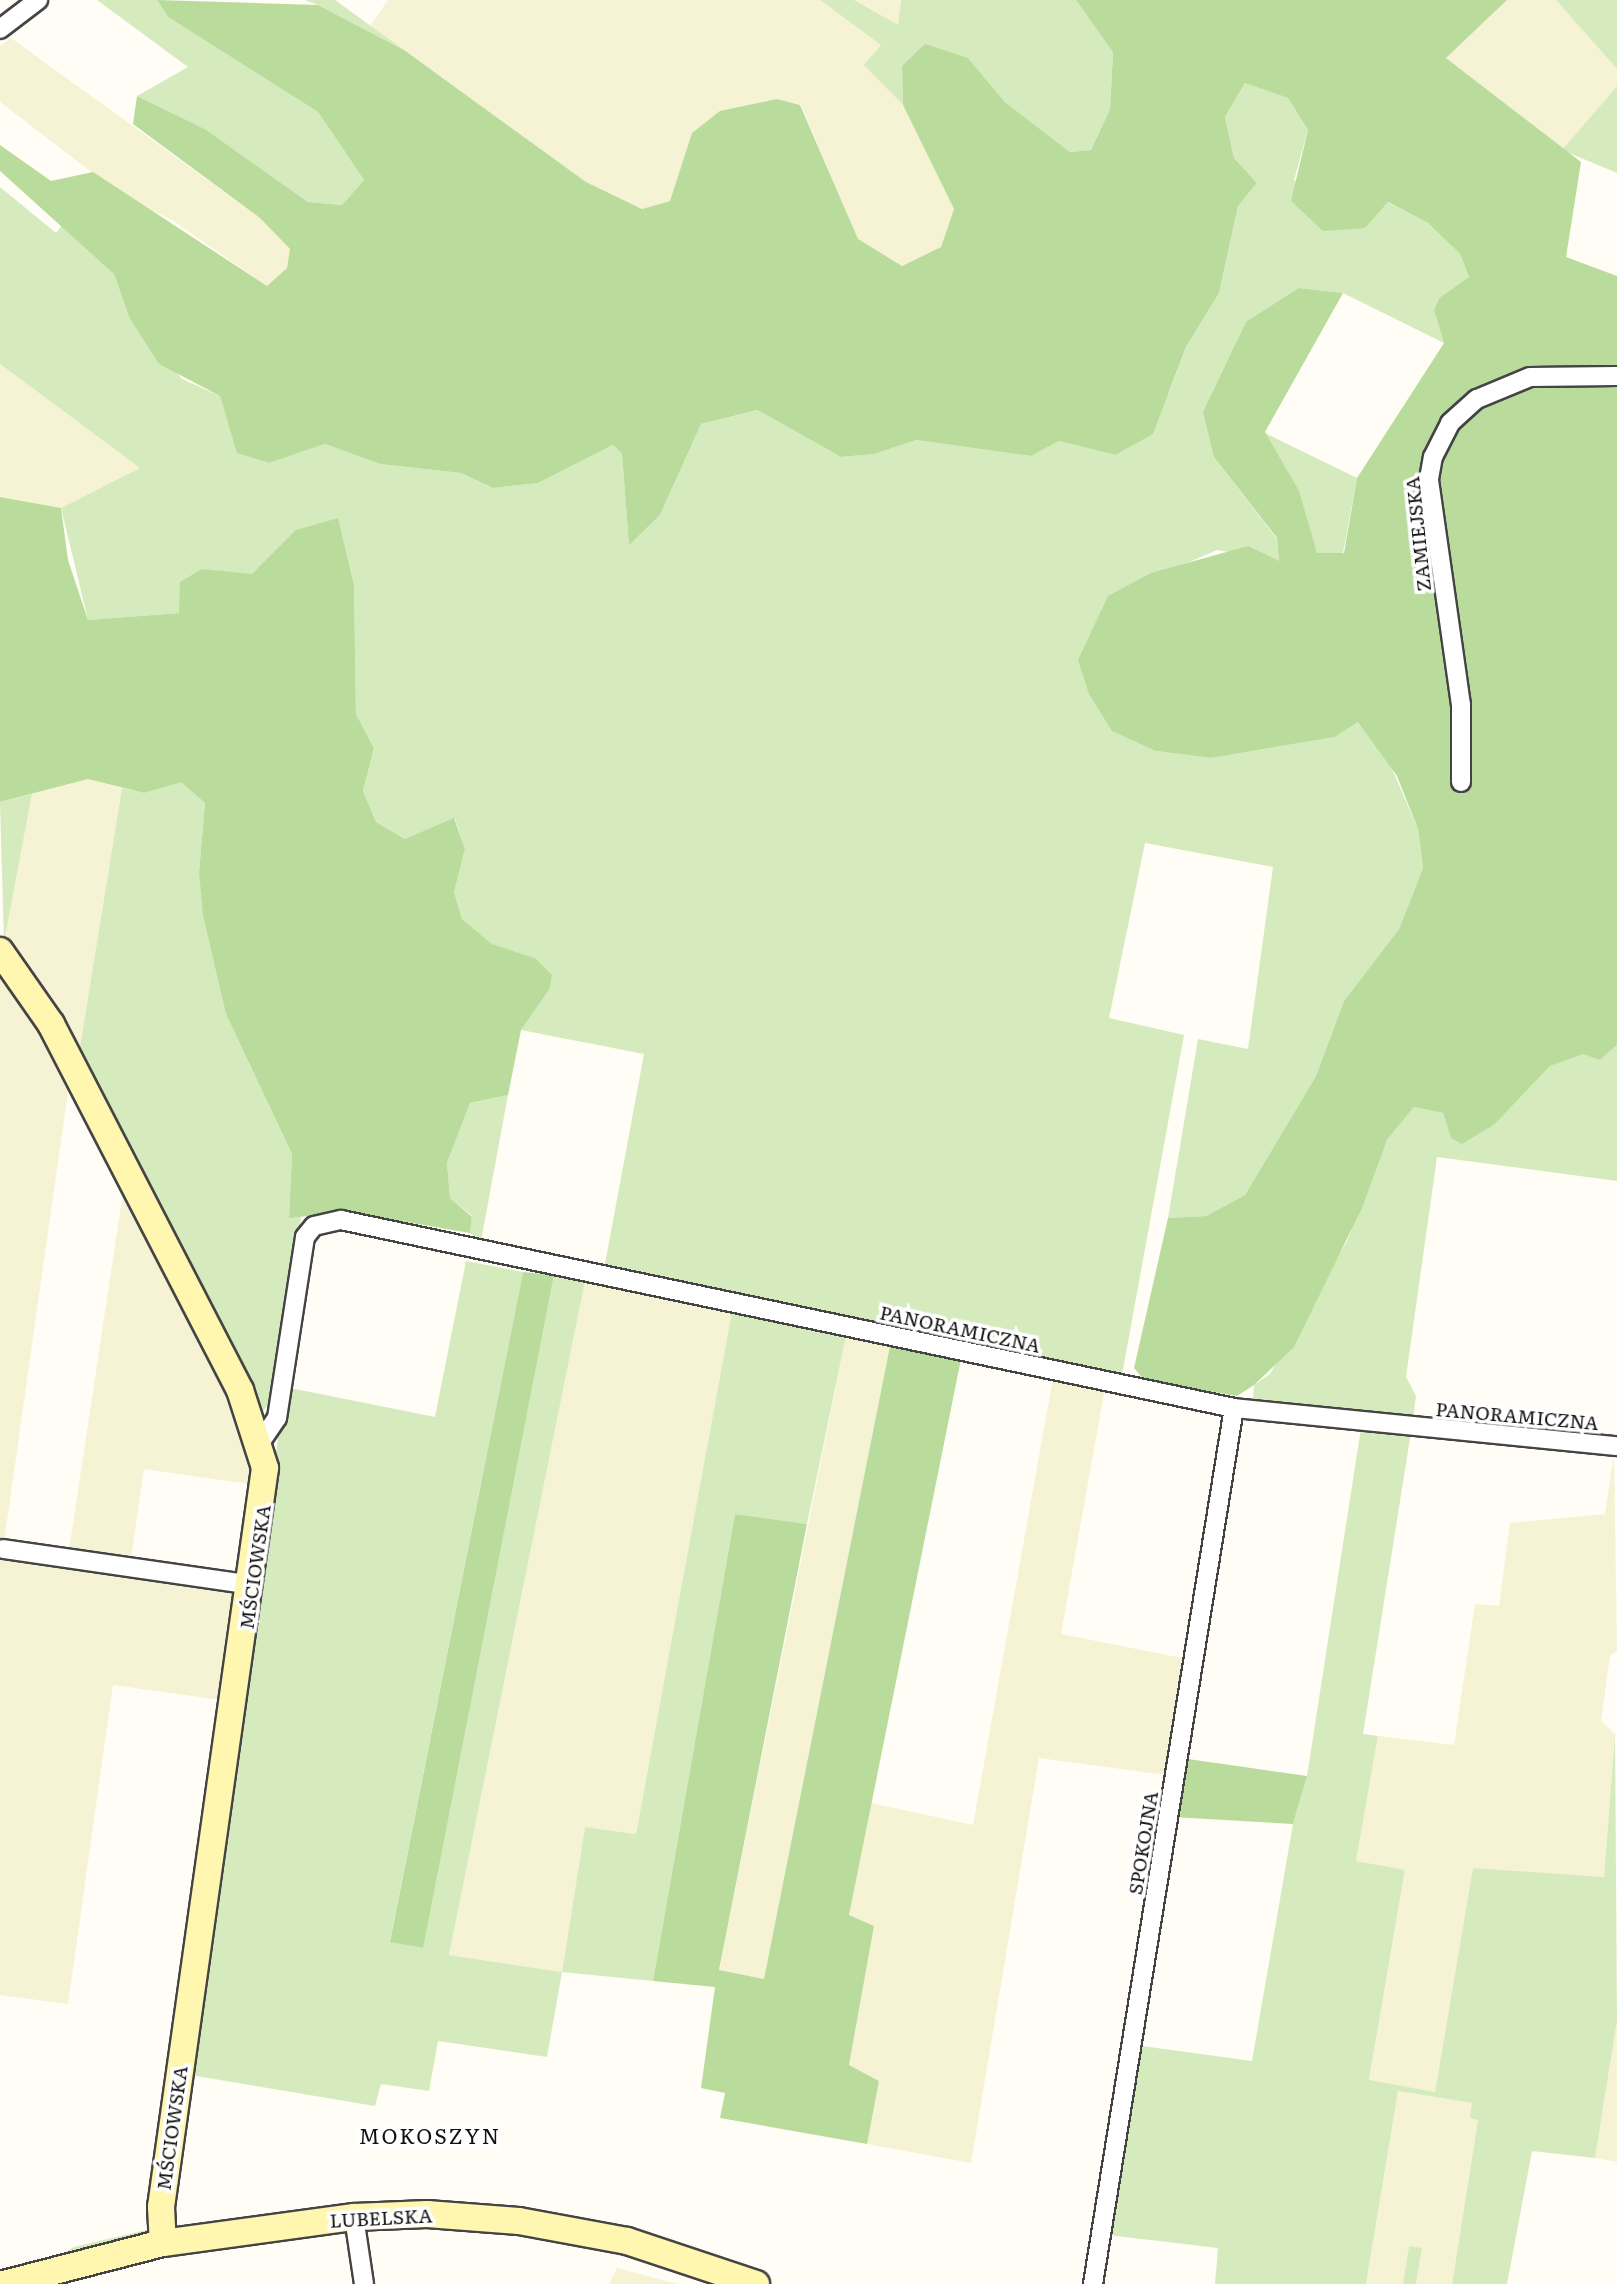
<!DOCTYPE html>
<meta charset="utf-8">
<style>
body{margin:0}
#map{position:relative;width:1617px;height:2284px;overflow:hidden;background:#fffdf5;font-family:Literata,serif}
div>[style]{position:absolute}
.farmland>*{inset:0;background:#f6f3d4}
.green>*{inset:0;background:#d5ebbd}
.forest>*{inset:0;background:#b9dc9c}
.roads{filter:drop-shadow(2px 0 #444) drop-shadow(-2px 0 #444) drop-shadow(0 2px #444) drop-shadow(0 -2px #444)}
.street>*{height:18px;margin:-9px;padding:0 9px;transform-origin:9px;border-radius:9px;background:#fff}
.secondary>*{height:26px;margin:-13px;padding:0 13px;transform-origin:13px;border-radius:13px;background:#fff6b0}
span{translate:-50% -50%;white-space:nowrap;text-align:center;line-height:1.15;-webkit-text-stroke:7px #fff;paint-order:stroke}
.street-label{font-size:19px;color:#111}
.neighbourhood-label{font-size:21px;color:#111;letter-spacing:2px}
</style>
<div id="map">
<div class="farmland">
<div style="clip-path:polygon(388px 0,820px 0,881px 45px,865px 65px,903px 105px,954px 209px,941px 247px,902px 266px,858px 240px,801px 105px,777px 99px,692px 133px,670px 201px,642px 209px,586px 182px,370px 26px)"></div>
<div style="clip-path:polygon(854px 0,901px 0,899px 25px,886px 23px)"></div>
<div style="clip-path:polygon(1507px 0,1556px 0,1617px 69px,1617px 86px,1562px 150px,1446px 58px)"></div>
<div style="clip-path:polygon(11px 38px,260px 218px,290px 249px,287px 268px,267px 286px,172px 220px,124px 197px,0 102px,0 46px)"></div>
<div style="clip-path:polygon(0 364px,140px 468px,61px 508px,0 497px)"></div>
<div style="clip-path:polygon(88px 779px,122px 788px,79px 1053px,4px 943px,32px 794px)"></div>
<div style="clip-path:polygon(0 974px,42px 1036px,68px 1092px,2px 1556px,234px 1591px,239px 1599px,221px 1700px,113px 1685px,68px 2004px,0 1995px)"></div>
<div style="clip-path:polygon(124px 1186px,244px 1425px,253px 1474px,249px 1484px,144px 1469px,131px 1558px,69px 1550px)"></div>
<div style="clip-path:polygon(585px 1281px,732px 1311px,636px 1834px,585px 1827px,562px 1972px,449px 1955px)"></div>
<div style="clip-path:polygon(846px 1336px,890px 1346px,764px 1979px,719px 1971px)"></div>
<div style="clip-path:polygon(1053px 1378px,1105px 1388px,1061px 1634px,1182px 1658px,1166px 1775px,1039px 1758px,971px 2163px,867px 2144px,879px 2081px,849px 2065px,874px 1926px,849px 1915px,871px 1803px,973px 1825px)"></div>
<div style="clip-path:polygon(1614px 1454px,1617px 1651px,1610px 1656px,1601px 1721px,1615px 1734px,1604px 1877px,1473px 1869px,1435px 2092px,1369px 2081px,1405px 1871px,1356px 1861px,1378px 1736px,1454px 1745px,1475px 1604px,1499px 1606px,1510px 1523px,1605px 1514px)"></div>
<div style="clip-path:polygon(1617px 2021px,1617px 2162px,1595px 2158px)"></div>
<div style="clip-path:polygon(1398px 2091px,1472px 2103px,1478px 2120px,1452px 2284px,1416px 2284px,1422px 2249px,1409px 2247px,1403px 2284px,1366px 2284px)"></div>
<div style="clip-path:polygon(617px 2268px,678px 2284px,609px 2284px)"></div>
</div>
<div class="green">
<div style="clip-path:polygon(97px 0,157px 0,168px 17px,318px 112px,364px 180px,342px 205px,308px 202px,205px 129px,137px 96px,188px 67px)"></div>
<div style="clip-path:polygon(305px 0,335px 0,404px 50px,318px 5px)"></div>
<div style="clip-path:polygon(820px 0,854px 0,898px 25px,901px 0,1076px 0,1113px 51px,1110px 109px,1091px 150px,1070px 152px,1005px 102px,968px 58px,902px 66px,903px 105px,864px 65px,881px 45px)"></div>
<div style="clip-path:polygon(1556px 0,1617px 0,1617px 69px)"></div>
<div style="clip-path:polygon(1245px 83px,1288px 98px,1308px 130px,1294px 180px,1365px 228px,1387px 202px,1428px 223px,1460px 254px,1469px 277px,1439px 298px,1434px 310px,1444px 343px,1343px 293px,1299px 288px,1214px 457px,1277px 539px,1279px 561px,1217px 550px,1108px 597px,1156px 751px,1211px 758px,1335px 737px,1358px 722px,1383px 748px,1418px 829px,1423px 868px,1399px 929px,1344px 1001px,1316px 1076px,1245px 1195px,1206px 1216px,1168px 1218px,1198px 1039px,1248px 1049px,1273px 867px,1145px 843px,1109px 1018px,1184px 1035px,1122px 1375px,605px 1264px,644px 1054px,521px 1030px,549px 990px,535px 958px,492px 944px,462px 919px,454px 892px,465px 849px,455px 819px,405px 839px,376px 822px,363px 791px,374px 748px,356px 714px,354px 586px,274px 555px,252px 575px,202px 569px,179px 613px,88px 620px,61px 508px,140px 468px,0 364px,0 187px,56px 233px,64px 223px,85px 241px,114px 274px,129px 317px,182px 379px,220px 396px,238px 453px,269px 463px,325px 444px,380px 464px,461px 473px,493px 488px,538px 483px,613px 445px,622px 454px,629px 544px,660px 515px,701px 424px,759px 410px,841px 457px,874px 454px,916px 440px,1031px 456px,1059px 441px,1115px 455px,1169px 393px,1186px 347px,1219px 293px,1238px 206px,1257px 183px,1234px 158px,1225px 117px)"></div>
<div style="clip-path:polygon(1617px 86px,1617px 173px,1562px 150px)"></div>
<div style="clip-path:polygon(1265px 433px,1357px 478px,1343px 553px,1317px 553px)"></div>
<div style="clip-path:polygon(181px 781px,205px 803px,199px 872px,226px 1014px,292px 1154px,289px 1217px,301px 1217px,275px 1395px,261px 1414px,79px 1053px,122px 788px,144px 793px)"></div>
<div style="clip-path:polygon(32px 794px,4px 943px,0 802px)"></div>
<div style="clip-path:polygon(1617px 1045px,1617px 1181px,1437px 1157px,1406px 1377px,1416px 1396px,1413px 1419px,1253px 1399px,1254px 1385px,1270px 1374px,1347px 1241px,1387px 1140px,1414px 1107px,1443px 1113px,1451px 1137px,1495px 1124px,1550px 1066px,1583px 1053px,1600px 1060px)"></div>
<div style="clip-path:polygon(508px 1095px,481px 1241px,470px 1233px,472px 1216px,450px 1198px,447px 1163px,470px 1103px)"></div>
<div style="clip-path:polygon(466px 1261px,523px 1272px,390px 1941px,422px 1948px,554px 1275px,585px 1281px,449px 1955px,562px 1972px,585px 1827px,636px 1834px,732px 1311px,846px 1336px,807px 1524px,735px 1514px,653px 1981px,562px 1972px,547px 2057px,438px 2041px,429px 2091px,381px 2084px,375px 2106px,190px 2075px,285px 1387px,435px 1417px)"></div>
<div style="clip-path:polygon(1361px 1428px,1411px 1432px,1363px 1734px,1378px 1736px,1356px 1861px,1405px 1870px,1369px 2080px,1435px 2092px,1473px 1868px,1604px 1877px,1615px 1734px,1617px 2021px,1595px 2158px,1532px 2151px,1507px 2284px,1452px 2284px,1478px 2120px,1470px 2118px,1472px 2103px,1398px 2091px,1366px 2284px,1215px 2284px,1218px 2248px,1108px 2235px,1142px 2046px,1252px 2061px,1293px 1824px,1307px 1776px)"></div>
<div style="clip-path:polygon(150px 2229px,145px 2236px,58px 2257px,74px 2247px)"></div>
<div style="clip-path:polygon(1409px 2246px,1422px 2248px,1416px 2284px,1403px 2284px)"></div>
</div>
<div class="forest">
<div style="clip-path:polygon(157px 0,318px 5px,404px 50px,586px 182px,642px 209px,670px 201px,692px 133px,720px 111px,777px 99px,800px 105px,858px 239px,902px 266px,941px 247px,954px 209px,903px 105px,902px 66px,925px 44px,968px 58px,1005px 102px,1070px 152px,1091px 150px,1110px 109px,1113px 52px,1076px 0,1507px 0,1446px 58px,1581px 162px,1566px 257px,1617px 276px,1617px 1045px,1600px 1060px,1583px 1054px,1550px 1066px,1495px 1124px,1462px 1144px,1451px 1138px,1443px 1113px,1414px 1107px,1387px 1140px,1362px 1208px,1294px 1347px,1254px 1385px,1237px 1396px,1144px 1380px,1134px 1368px,1168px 1218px,1206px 1216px,1245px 1195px,1316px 1076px,1344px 1001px,1399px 929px,1423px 868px,1418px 829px,1397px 776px,1358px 722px,1335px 737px,1211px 758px,1156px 751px,1112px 731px,1089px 694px,1078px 660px,1108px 596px,1151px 573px,1248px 546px,1279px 561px,1277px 538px,1214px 457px,1203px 412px,1246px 322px,1299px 288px,1343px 293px,1265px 432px,1299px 491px,1317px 553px,1344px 553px,1357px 478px,1444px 343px,1434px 310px,1439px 298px,1469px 277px,1460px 254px,1428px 223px,1388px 202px,1365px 228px,1323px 231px,1291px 201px,1308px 130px,1288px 98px,1245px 83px,1225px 117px,1234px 158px,1257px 183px,1238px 206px,1219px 293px,1186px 347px,1153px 434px,1115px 455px,1059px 441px,1031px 456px,916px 440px,874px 454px,841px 457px,758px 410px,701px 424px,660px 515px,629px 545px,622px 454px,613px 445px,538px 483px,493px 488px,461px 473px,380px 464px,325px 444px,269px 463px,237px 453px,220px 396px,159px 364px,129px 317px,114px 274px,0 171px,0 145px,51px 181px,93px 172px,267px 286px,287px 268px,290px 249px,260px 218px,133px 124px,137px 96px,205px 129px,308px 202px,342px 205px,364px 180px,318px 112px,168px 17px)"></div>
<div style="clip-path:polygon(0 497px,61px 508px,68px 560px,88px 620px,179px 613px,180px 582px,202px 569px,252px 574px,296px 530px,338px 518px,354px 586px,356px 714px,374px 748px,363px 791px,376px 822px,405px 839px,454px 818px,465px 849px,454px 892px,462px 919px,492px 944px,535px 958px,552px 975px,549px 990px,521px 1030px,508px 1095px,470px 1103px,447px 1163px,450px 1198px,472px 1217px,470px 1233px,348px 1212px,289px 1218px,292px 1154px,226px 1014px,203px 915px,199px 872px,205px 803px,181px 782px,144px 793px,88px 779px,0 802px)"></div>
<div style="clip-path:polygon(523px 1272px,554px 1275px,423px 1948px,390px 1942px)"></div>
<div style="clip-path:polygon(890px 1346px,961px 1359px,849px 1915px,874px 1926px,849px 2065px,879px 2081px,867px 2144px,720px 2118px,725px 2093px,701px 2088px,715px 1987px,653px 1981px,735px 1514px,807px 1524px,719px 1970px,764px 1979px)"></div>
<div style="clip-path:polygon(1181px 1758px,1307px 1776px,1293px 1824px,1173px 1817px)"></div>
</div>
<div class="roads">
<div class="street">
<div style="left:0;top:29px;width:48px;rotate:-37.3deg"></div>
<div style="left:1461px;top:782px;width:77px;rotate:-90deg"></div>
<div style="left:1461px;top:705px;width:228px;rotate:-98.1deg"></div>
<div style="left:1429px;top:479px;width:22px;rotate:-80deg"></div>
<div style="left:1433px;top:457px;width:38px;rotate:-63deg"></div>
<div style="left:1450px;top:423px;width:36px;rotate:-42deg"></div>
<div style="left:1477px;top:399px;width:57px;rotate:-22.5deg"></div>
<div style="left:1530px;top:377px;width:87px;rotate:-0.7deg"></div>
<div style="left:260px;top:1443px;width:30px;rotate:-56deg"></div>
<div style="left:277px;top:1418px;width:183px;rotate:-81.2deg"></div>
<div style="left:305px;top:1237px;width:14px;rotate:-51deg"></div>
<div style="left:314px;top:1226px;width:28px;rotate:-13deg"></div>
<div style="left:341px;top:1220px;width:913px;rotate:11.89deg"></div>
<div style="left:1234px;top:1408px;width:385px;rotate:5.7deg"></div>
<div style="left:3px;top:1549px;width:252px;rotate:8.2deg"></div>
<div style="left:354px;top:2217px;width:68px;rotate:81.5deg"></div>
<div style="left:1093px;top:2284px;width:887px;rotate:-80.86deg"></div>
</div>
<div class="secondary">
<div style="left:0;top:951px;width:89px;rotate:55.1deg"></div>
<div style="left:51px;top:1024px;width:412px;rotate:62.7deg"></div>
<div style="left:240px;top:1390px;width:82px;rotate:72.2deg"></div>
<div style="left:265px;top:1468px;width:746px;rotate:98.01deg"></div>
<div style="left:161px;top:2207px;width:36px;rotate:87deg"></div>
<div style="left:4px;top:2284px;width:164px;rotate:-14.5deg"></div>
<div style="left:163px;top:2243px;width:193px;rotate:-7.8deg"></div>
<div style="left:354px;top:2217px;width:73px;rotate:-2.4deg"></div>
<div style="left:427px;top:2214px;width:92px;rotate:4.4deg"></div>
<div style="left:519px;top:2221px;width:110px;rotate:10.5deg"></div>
<div style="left:627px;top:2241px;width:136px;rotate:18.4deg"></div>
</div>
</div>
<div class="street-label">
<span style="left:1418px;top:534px;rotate:-96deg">ZAMIEJSKA</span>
<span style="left:960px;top:1329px;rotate:12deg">PANORAMICZNA</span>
<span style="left:1517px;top:1416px;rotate:5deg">PANORAMICZNA</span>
<span style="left:255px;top:1567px;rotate:-82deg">MŚCIOWSKA</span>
<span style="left:1143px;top:1843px;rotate:-81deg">SPOKOJNA</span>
<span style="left:172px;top:2128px;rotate:-82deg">MŚCIOWSKA</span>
<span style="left:381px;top:2218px;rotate:-3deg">LUBELSKA</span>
</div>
<div class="neighbourhood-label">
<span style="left:430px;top:2135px">MOKOSZYN</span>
</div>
</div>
